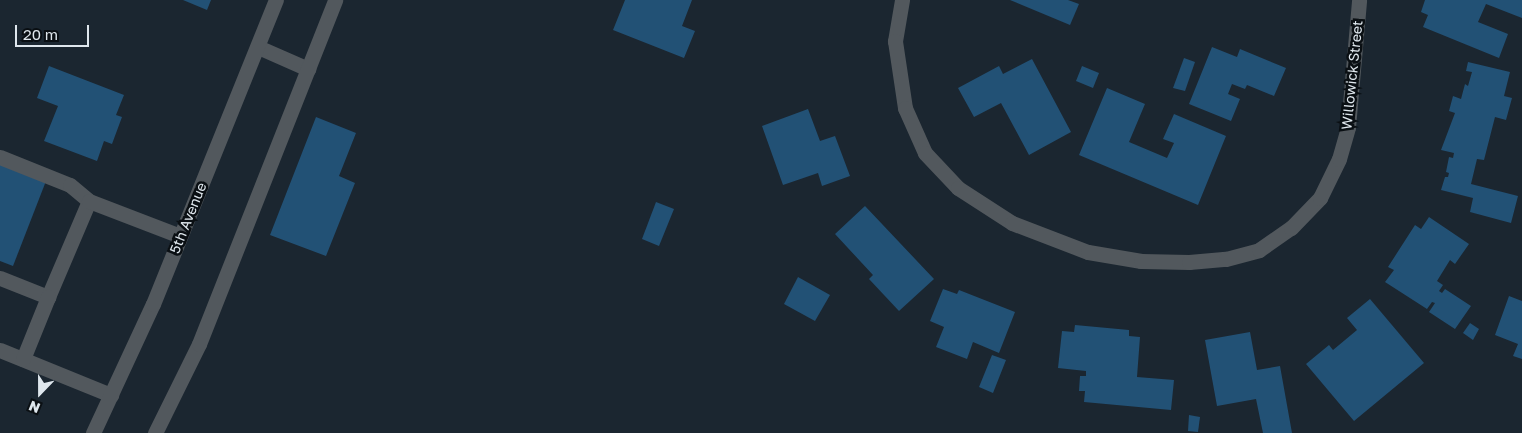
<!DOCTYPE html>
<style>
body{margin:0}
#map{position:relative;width:1522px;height:433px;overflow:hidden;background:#1b2630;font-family:"Golos Text",sans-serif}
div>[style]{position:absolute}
.building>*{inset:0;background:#225175}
.minor>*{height:15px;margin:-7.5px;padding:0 7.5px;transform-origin:7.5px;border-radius:7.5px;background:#52585d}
span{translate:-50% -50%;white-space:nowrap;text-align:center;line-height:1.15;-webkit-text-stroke:5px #0a0f13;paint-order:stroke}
.street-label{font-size:14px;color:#dfe7ed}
.north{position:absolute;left:15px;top:368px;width:50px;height:50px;-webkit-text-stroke:4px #0a0f13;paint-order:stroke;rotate:202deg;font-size:14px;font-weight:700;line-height:20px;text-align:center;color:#dfe7ed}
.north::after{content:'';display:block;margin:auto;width:18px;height:22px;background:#dfe7ed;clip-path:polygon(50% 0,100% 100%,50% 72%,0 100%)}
.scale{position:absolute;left:15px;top:25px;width:74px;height:22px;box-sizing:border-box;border:2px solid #dfe7ed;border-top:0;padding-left:6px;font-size:15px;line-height:18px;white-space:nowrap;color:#dfe7ed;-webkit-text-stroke:4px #0a0f13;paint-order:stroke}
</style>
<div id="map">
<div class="building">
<div style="clip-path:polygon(183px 0,211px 0,207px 10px)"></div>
<div style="clip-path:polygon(625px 0,692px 0,682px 26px,695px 31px,684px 58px,613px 30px)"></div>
<div style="clip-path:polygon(1010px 0,1068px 0,1079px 4px,1070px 25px)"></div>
<div style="clip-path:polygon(1425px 0,1522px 0,1522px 18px,1486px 4px,1478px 22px,1508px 34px,1499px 58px,1423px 27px,1428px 15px,1421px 12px)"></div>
<div style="clip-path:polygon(1212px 47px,1237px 57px,1240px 49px,1286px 68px,1274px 96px,1247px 85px,1245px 89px,1232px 84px,1228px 94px,1240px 99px,1231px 121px,1189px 104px)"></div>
<div style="clip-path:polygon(1184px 58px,1195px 62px,1185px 91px,1173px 88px)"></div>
<div style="clip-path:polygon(1032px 59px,1071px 132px,1029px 155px,1001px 103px,974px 117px,958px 88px,999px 66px,1003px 74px)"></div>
<div style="clip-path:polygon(1468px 62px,1510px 72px,1504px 96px,1512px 98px,1506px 120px,1495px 117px,1484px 160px,1477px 159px,1471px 184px,1518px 196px,1511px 223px,1470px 212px,1473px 198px,1441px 190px,1445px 177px,1448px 177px,1449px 173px,1446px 172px,1449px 157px,1453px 158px,1454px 153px,1441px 150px,1455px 113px,1449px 111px,1453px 96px,1461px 99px,1465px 84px,1468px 86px,1472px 72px,1466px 71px)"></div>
<div style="clip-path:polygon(49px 66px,124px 95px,116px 115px,122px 117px,112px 144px,104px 141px,97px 161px,44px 141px,58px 106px,37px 98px)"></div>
<div style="clip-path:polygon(1082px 66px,1099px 73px,1093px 88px,1076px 81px)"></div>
<div style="clip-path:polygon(1107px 88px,1145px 104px,1129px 142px,1167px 158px,1174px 143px,1163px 139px,1174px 114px,1226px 136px,1198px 205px,1079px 155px)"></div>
<div style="clip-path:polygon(808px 109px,820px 141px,835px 136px,850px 176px,822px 186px,818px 173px,783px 185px,762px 126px)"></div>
<div style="clip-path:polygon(316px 117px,356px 133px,339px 176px,355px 183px,326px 256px,270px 235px)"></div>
<div style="clip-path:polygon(0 163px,46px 181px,13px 266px,0 261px)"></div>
<div style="clip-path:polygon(656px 202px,674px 209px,659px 246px,642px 239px)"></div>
<div style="clip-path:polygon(865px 206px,934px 279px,899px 311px,869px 279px,873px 275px,835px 234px)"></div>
<div style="clip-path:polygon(1429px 217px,1469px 244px,1455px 264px,1450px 260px,1437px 281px,1443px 285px,1439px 291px,1442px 293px,1445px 289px,1471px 306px,1455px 329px,1429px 312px,1435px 303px,1432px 302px,1427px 309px,1385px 282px,1394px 270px,1388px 267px,1415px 225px,1421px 229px)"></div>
<div style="clip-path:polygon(798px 277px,830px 295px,815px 321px,784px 304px)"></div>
<div style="clip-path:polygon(943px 289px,957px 294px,959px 290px,1015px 312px,999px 353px,973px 342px,967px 359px,936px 347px,944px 327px,930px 321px)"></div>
<div style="clip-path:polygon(1509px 296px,1522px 301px,1522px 359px,1513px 356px,1518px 344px,1495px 335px)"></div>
<div style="clip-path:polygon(1370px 299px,1424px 363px,1354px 421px,1306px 364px,1329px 345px,1333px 350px,1357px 330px,1347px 318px)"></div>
<div style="clip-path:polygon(1470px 323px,1479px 329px,1473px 340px,1463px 333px)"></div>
<div style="clip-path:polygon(1075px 325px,1129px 330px,1129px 336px,1140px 337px,1137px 377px,1174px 380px,1171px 410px,1084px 402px,1085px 391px,1079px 391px,1080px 376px,1086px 376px,1086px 371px,1058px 368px,1062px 331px,1074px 332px)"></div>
<div style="clip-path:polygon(1250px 332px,1257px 370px,1280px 366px,1292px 433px,1263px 433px,1256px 399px,1217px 406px,1205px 340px)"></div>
<div style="clip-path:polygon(992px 355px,1006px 360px,993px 393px,979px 387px)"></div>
<div style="clip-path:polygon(1189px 415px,1200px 417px,1198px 432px,1188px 431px)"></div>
</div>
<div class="minor">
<div style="left:902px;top:0;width:42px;rotate:99.7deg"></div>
<div style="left:895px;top:41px;width:68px;rotate:81.5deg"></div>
<div style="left:905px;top:108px;width:49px;rotate:66deg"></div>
<div style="left:925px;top:153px;width:48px;rotate:46.7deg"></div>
<div style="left:958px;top:188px;width:64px;rotate:32.9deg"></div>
<div style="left:1012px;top:223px;width:81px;rotate:20.9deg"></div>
<div style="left:1088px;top:252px;width:54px;rotate:9.6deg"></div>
<div style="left:1141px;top:261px;width:48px;rotate:1.2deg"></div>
<div style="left:1189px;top:262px;width:37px;rotate:-5deg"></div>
<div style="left:1226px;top:259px;width:34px;rotate:-15deg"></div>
<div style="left:1259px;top:250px;width:39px;rotate:-35deg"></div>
<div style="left:1291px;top:228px;width:42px;rotate:-46deg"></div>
<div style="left:1320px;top:198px;width:43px;rotate:-64deg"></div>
<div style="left:1339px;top:159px;width:33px;rotate:-74deg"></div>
<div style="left:1348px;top:127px;width:127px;rotate:-85deg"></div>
<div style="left:258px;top:47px;width:55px;rotate:23.7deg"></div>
<div style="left:0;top:157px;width:75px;rotate:21.8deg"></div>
<div style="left:70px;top:185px;width:25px;rotate:40deg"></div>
<div style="left:0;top:278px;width:52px;rotate:21.6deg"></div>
<div style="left:48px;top:297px;width:104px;rotate:-66.9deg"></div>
<div style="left:89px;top:201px;width:97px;rotate:21deg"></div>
<div style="left:0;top:350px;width:120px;rotate:22.1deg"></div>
<div style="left:23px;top:359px;width:67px;rotate:-68deg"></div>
<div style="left:93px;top:433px;width:142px;rotate:-65.1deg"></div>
<div style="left:153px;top:304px;width:328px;rotate:-68deg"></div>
<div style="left:155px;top:433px;width:99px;rotate:-63.7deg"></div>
<div style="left:199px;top:344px;width:370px;rotate:-68.4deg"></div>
</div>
<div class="street-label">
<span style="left:1352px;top:75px;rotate:-84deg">Willowick Street</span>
<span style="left:188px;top:218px;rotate:-68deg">5th Avenue</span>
</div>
<div class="north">N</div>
<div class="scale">20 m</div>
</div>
